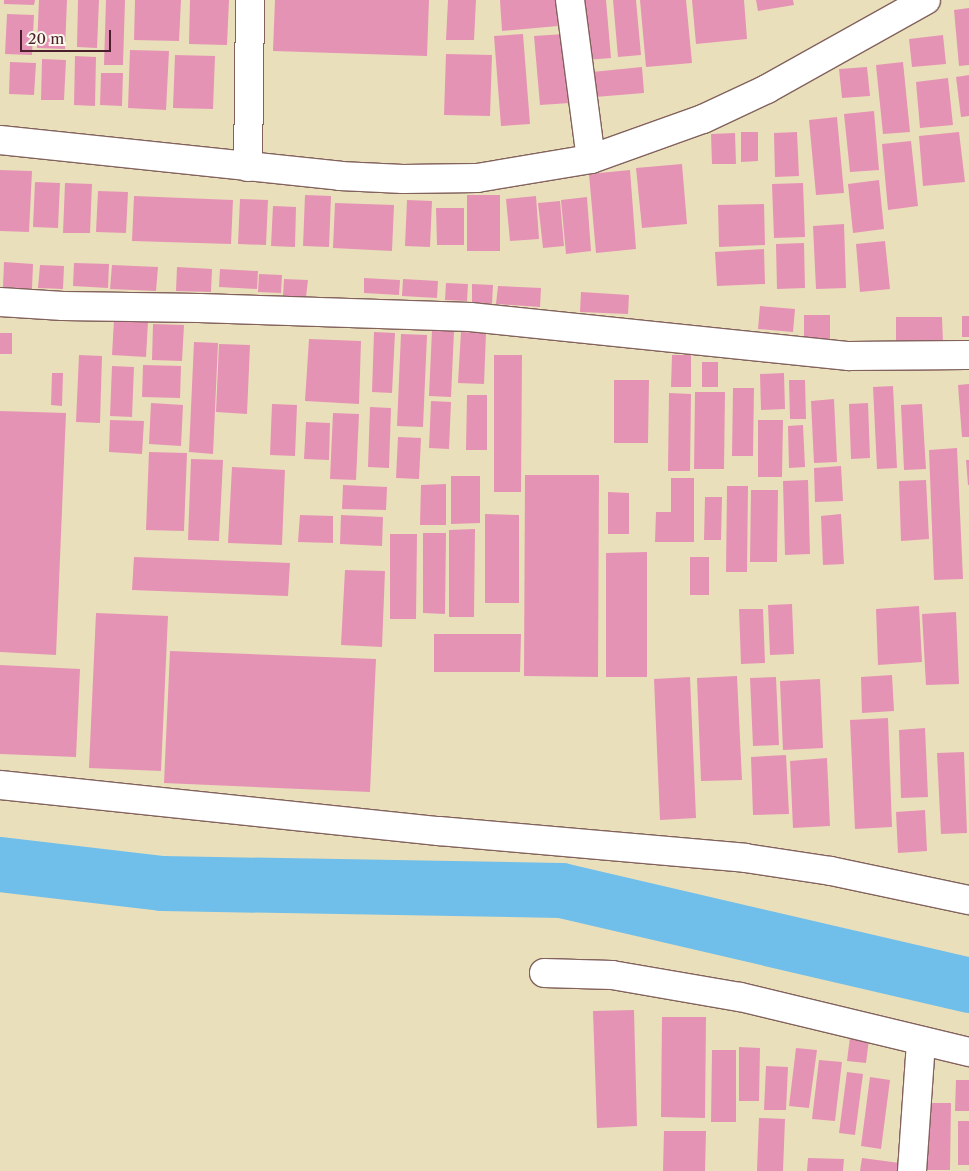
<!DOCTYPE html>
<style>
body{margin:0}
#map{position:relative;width:969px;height:1171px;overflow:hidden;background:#eadfbb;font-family:"Libre Caslon Text",serif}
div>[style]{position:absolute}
.river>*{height:55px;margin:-27.5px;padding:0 27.5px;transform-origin:27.5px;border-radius:27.5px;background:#70beea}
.building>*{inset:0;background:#e593b4}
.roads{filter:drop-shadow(1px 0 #82625d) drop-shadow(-1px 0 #82625d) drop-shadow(0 1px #82625d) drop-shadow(0 -1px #82625d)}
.street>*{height:28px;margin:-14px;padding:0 14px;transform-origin:14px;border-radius:14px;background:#fff}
.secondary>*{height:28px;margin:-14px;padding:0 14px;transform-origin:14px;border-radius:14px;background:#fff}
span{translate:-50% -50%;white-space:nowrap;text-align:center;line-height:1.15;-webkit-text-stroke:5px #fbf7ec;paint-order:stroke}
.scale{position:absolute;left:20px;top:30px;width:91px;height:22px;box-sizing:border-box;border:2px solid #4a1f2b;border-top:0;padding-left:6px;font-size:15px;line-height:18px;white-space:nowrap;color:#4a1f2b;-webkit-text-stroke:4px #fbf7ec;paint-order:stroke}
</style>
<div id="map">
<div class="river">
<div style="left:0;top:864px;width:163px;rotate:6.7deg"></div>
<div style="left:162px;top:883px;width:399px;rotate:1deg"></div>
<div style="left:561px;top:890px;width:419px;rotate:13.1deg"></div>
</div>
<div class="building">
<div style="clip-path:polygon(4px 0,35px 0,34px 5px,4px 4px)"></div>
<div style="clip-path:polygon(39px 0,67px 0,65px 49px,37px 48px)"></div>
<div style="clip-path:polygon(78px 0,99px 0,97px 48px,77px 47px)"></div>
<div style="clip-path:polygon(106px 0,125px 0,123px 65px,104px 65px)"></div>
<div style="clip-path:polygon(135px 0,181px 0,179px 41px,134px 40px)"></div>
<div style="clip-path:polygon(190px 0,229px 0,227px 45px,189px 44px)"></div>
<div style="clip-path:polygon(275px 0,429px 0,427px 56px,273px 51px)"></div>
<div style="clip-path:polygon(448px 0,476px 0,474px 40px,446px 40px)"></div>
<div style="clip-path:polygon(500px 0,556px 0,558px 26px,502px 31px)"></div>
<div style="clip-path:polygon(580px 0,606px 0,611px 58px,586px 60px)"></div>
<div style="clip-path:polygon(613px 0,636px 0,641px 55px,618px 57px)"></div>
<div style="clip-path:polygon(640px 0,686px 0,692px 63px,646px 67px)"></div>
<div style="clip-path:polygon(692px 0,744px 0,747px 39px,696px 44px)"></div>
<div style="clip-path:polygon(756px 0,793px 0,794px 5px,758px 11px)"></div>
<div style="clip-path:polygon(969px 8px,969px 65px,959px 66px,954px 10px)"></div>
<div style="clip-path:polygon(7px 14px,34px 15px,32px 55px,5px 54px)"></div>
<div style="clip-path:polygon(523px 34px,530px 124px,501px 126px,494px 36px)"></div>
<div style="clip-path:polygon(565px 34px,570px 103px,540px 105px,534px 36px)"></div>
<div style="clip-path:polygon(943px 35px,946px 64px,912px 67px,909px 39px)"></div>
<div style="clip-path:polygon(130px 50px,169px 51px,166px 110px,128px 108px)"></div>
<div style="clip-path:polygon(446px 54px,492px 55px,490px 116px,444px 115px)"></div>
<div style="clip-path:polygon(175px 55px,215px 56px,213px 109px,173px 108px)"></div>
<div style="clip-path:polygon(75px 56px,96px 57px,95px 106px,74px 105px)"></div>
<div style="clip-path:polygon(42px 59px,66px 60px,64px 100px,41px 100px)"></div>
<div style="clip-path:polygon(10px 62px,36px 63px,34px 95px,9px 94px)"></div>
<div style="clip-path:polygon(903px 62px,910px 132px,883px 134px,876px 65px)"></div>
<div style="clip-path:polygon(642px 67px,644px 93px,595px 97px,592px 72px)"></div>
<div style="clip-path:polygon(867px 67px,870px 96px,842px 98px,839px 69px)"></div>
<div style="clip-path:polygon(101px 73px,123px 73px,122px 106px,100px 105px)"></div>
<div style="clip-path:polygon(969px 75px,969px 116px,961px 117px,956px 77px)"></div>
<div style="clip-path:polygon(948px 78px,953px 125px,920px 128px,916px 82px)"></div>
<div style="clip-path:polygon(874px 111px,879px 170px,850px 172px,844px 114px)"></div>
<div style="clip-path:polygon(837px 117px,844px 193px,816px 195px,809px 120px)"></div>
<div style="clip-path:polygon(741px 132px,758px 132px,758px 161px,741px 162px)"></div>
<div style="clip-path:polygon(797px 132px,799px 176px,775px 177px,774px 133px)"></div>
<div style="clip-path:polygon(959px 132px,965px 182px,923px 186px,919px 136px)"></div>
<div style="clip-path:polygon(735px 133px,736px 164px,712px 164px,711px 134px)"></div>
<div style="clip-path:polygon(911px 141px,918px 206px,888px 210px,882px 144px)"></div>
<div style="clip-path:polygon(682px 164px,687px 224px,642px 228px,636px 168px)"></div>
<div style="clip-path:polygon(0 170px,32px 171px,29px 232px,0 231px)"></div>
<div style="clip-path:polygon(630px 170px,636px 249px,596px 253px,589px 174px)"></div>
<div style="clip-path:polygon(879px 180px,884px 229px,853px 233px,848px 184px)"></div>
<div style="clip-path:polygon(35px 182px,60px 183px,58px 228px,33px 227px)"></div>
<div style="clip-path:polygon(65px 183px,92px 184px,90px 233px,63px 233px)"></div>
<div style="clip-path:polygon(803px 183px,805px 237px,774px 238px,772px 184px)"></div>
<div style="clip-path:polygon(98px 191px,128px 192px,126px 233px,96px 232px)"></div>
<div style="clip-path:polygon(305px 195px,331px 196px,329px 247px,303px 246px)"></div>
<div style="clip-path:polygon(467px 195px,500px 195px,500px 251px,467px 251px)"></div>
<div style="clip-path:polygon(134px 196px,233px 200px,231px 244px,132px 241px)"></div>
<div style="clip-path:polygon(536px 196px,539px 239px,510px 241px,506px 199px)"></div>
<div style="clip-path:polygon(587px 197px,591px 251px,566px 254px,561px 200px)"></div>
<div style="clip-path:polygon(240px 199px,268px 200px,266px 245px,238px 244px)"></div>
<div style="clip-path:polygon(407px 200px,432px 201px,430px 247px,405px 246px)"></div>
<div style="clip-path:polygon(560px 201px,564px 246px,543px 248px,538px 203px)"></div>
<div style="clip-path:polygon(335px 203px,394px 205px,392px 251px,333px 248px)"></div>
<div style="clip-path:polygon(764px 204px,765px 245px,719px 247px,718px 205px)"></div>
<div style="clip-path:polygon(273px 206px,296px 207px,295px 247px,271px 246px)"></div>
<div style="clip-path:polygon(436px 208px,464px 208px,464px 245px,437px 245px)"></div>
<div style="clip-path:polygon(844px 224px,846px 288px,816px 289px,813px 226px)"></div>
<div style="clip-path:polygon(885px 241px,890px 289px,860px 292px,856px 244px)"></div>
<div style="clip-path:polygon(804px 243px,805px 288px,777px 289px,776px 244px)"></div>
<div style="clip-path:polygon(764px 249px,765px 284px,717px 286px,715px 252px)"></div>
<div style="clip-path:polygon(4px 262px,33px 264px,32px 289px,3px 287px)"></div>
<div style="clip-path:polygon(74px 263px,109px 264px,108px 288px,73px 286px)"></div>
<div style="clip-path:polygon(40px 265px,64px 266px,63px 289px,38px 288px)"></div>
<div style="clip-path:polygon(112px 265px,158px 267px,156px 291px,110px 289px)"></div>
<div style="clip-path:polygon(177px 267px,212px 269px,211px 292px,176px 291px)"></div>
<div style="clip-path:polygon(220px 269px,258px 271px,257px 289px,219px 287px)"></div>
<div style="clip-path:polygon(259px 274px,282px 275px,281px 293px,258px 292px)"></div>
<div style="clip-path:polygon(364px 278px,400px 280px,399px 295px,364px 293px)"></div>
<div style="clip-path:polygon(284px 279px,308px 280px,306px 297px,283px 296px)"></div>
<div style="clip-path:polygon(403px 279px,438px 281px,437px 298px,402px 296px)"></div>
<div style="clip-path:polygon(446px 283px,468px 284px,467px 301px,445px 300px)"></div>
<div style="clip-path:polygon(472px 284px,493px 285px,492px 304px,472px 303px)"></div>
<div style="clip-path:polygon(498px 286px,541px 288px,540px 307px,496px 304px)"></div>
<div style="clip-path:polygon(581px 292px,629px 295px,628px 314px,580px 312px)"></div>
<div style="clip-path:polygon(760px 306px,795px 309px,793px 332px,758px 329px)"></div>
<div style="clip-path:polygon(804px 315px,830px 315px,830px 339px,804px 339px)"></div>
<div style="clip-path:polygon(962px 316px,969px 316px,969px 337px,962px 337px)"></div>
<div style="clip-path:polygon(896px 317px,942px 317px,943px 343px,896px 342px)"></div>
<div style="clip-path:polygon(114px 320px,148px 321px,146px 357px,112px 355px)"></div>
<div style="clip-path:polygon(153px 324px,184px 325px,182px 361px,152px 360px)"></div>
<div style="clip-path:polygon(432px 330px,454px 331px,451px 397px,429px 396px)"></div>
<div style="clip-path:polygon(374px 332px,395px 333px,392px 393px,372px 392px)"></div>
<div style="clip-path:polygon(461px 332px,486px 333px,484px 384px,458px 383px)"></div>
<div style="clip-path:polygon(0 333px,12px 333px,12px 354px,0 354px)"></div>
<div style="clip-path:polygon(401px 334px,427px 335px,423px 427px,397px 426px)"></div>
<div style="clip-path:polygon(309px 339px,361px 341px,359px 404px,305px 401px)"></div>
<div style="clip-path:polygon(194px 342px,218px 343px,213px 454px,189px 452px)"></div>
<div style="clip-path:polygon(219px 344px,250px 345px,247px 414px,216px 412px)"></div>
<div style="clip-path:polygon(79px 355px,102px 356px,100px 423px,76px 422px)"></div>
<div style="clip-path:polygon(494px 355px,522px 355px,521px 492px,494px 492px)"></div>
<div style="clip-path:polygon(672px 355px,691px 355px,691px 387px,671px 387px)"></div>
<div style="clip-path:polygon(702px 362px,718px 362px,718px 387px,702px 387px)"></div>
<div style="clip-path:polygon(143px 365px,181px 366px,180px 398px,142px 397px)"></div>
<div style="clip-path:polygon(112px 366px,134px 367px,132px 417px,110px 416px)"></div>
<div style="clip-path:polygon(52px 373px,63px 373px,62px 406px,51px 405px)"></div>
<div style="clip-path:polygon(784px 373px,785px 409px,761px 410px,760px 374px)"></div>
<div style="clip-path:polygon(614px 380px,649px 380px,648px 443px,614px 443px)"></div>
<div style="clip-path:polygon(789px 380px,805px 380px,806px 419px,790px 419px)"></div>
<div style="clip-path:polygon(969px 384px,969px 437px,962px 437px,958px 385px)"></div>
<div style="clip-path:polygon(893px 386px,897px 468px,877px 469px,873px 387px)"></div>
<div style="clip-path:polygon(733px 388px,754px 388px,753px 456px,732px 456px)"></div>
<div style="clip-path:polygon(695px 392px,725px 392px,724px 469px,694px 469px)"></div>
<div style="clip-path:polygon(669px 393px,691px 394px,690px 471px,668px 471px)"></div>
<div style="clip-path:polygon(467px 395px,487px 395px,487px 450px,466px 450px)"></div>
<div style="clip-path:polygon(834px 399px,837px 462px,814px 463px,811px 401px)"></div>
<div style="clip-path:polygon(431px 401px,451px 402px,449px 449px,429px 448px)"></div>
<div style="clip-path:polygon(151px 403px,183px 405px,181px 446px,149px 444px)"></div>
<div style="clip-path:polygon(868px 403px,870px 458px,851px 459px,849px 404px)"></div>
<div style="clip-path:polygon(272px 404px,297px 405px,295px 456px,270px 455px)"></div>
<div style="clip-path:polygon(922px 404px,926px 469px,904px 470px,901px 405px)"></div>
<div style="clip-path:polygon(370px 407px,391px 408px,389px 468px,368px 467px)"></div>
<div style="clip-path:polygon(0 411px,66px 413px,56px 655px,0 652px)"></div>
<div style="clip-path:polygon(333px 413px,359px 414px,356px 480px,330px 479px)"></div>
<div style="clip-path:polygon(110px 420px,144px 421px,142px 454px,109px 452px)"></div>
<div style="clip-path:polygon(758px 420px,783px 420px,782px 477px,758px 477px)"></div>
<div style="clip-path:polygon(306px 422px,330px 423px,329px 460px,304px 459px)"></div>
<div style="clip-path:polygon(803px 425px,805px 467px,789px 468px,788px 426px)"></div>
<div style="clip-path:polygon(398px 437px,421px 438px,419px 479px,396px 478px)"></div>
<div style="clip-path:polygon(957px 448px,963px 579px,934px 580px,929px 450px)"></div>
<div style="clip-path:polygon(149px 452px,187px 453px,184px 531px,146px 530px)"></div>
<div style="clip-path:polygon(191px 459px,223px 460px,219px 541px,188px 540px)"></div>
<div style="clip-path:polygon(966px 460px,969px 460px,969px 485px,968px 485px)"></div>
<div style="clip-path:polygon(841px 466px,843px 501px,815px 502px,814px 468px)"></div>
<div style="clip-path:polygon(232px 467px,285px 470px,282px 545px,228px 543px)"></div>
<div style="clip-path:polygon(525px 475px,599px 475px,598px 677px,524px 676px)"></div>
<div style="clip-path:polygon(451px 476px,480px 476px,480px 523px,451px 524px)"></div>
<div style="clip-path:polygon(671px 478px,694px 478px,694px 542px,655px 542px,656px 512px,671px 512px)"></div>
<div style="clip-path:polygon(808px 480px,810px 554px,785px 555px,783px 481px)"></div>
<div style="clip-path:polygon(926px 480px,929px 539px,901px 541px,899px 481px)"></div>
<div style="clip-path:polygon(446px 484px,446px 525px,420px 525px,421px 485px)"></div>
<div style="clip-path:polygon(343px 485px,387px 487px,386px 510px,342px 509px)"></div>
<div style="clip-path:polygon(727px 486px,748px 486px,747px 572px,726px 572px)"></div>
<div style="clip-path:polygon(751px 490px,778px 490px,777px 562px,750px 562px)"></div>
<div style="clip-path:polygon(608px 492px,629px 493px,629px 534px,608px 534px)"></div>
<div style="clip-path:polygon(705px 497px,722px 497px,721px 540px,704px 540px)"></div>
<div style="clip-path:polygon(485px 514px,519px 515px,519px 603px,485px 603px)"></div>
<div style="clip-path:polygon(841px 514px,844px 564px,823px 565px,821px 516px)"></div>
<div style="clip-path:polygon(300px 515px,333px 516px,333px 543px,298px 542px)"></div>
<div style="clip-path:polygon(341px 515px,383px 517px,382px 546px,340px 544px)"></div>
<div style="clip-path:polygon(475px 529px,474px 617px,449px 617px,449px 530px)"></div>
<div style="clip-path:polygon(423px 533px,446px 533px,445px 614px,423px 613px)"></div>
<div style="clip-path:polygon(390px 534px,417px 534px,416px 619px,390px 619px)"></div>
<div style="clip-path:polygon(647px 552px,647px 677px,606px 677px,606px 553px)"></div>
<div style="clip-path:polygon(134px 557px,290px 563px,288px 596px,132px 590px)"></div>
<div style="clip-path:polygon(690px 557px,709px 557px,709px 595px,690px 595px)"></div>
<div style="clip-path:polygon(345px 570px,385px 571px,382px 647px,341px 645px)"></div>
<div style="clip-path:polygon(792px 604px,794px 654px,770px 655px,768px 605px)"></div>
<div style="clip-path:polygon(919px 606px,922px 662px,878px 665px,876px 609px)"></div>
<div style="clip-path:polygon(739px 609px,763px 609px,765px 663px,741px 664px)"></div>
<div style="clip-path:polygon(956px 612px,959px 684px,926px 685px,922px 614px)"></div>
<div style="clip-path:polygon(96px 613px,168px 616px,161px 771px,89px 768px)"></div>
<div style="clip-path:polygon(434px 634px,521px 634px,520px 672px,434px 672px)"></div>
<div style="clip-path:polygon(170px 651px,376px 659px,370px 792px,164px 783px)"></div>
<div style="clip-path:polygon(0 665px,80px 669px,76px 757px,0 754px)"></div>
<div style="clip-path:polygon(892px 675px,894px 711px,862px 713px,861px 677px)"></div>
<div style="clip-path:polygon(737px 676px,742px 780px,701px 781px,697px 678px)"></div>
<div style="clip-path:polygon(690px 677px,696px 818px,660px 820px,654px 679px)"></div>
<div style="clip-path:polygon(776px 677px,779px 745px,753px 746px,750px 678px)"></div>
<div style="clip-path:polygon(820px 679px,823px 748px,783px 750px,780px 681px)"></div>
<div style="clip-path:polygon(888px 718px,892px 827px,855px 829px,850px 720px)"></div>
<div style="clip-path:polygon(925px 728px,928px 797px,901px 798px,899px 730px)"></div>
<div style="clip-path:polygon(964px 752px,967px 833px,941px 834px,937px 753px)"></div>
<div style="clip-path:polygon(786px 755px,789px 814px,753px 815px,751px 757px)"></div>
<div style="clip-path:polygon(827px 758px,830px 826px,793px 828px,790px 761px)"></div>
<div style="clip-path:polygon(925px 810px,927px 851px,898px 853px,896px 812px)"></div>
<div style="clip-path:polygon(634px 1010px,637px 1126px,597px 1128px,593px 1011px)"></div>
<div style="clip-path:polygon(662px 1017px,706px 1017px,705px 1118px,661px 1117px)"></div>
<div style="clip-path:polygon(850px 1037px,869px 1039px,866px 1063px,847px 1061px)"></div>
<div style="clip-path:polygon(739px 1047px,760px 1048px,759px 1101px,739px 1101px)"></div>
<div style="clip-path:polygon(796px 1048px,817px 1050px,809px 1108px,789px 1106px)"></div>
<div style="clip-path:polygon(712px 1050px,736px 1050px,736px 1122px,711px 1122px)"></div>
<div style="clip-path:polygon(819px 1060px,842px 1062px,835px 1121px,812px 1119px)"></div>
<div style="clip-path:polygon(766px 1066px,788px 1067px,786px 1110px,764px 1110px)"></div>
<div style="clip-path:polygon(847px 1072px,863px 1074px,855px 1135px,839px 1133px)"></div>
<div style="clip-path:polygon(870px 1077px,890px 1080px,881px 1149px,861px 1146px)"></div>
<div style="clip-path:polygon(956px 1080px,969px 1080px,969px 1111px,955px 1111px)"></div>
<div style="clip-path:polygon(925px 1103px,951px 1103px,950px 1170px,925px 1170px)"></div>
<div style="clip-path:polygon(759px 1118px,785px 1119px,783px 1171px,757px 1171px)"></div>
<div style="clip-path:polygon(958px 1121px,969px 1121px,969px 1165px,958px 1165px)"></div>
<div style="clip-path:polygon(664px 1131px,706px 1131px,705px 1171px,663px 1171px)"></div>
<div style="clip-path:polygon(808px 1158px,844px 1159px,843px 1171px,807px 1171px)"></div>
<div style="clip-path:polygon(862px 1158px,900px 1163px,899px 1171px,860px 1171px)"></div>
</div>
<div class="roads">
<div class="street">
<div style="left:570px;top:0;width:160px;rotate:82.5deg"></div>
<div style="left:248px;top:167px;width:167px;rotate:-89.3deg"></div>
<div style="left:0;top:302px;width:63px;rotate:3.6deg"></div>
<div style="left:63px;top:306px;width:136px;rotate:0.8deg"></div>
<div style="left:199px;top:308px;width:271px;rotate:1.9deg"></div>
<div style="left:470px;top:317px;width:381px;rotate:5.9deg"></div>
<div style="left:849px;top:356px;width:120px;rotate:-0.5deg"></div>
<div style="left:0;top:785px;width:441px;rotate:6deg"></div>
<div style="left:439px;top:831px;width:307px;rotate:5deg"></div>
<div style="left:745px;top:858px;width:87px;rotate:8.6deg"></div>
<div style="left:831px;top:871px;width:141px;rotate:11.9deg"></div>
<div style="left:544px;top:973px;width:68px;rotate:1.7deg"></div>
<div style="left:612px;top:975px;width:130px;rotate:9.8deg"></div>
<div style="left:740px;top:997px;width:236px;rotate:13.5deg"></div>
<div style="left:912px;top:1171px;width:130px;rotate:-86deg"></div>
</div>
<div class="secondary">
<div style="left:0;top:140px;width:342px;rotate:6deg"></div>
<div style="left:340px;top:176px;width:63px;rotate:2.7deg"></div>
<div style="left:403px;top:179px;width:74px;rotate:-0.8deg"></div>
<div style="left:477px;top:178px;width:116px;rotate:-9.5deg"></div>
<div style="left:591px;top:159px;width:119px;rotate:-19.7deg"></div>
<div style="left:703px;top:119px;width:71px;rotate:-25.1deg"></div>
<div style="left:767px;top:89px;width:182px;rotate:-29.2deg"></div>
</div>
</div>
<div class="scale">20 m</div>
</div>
